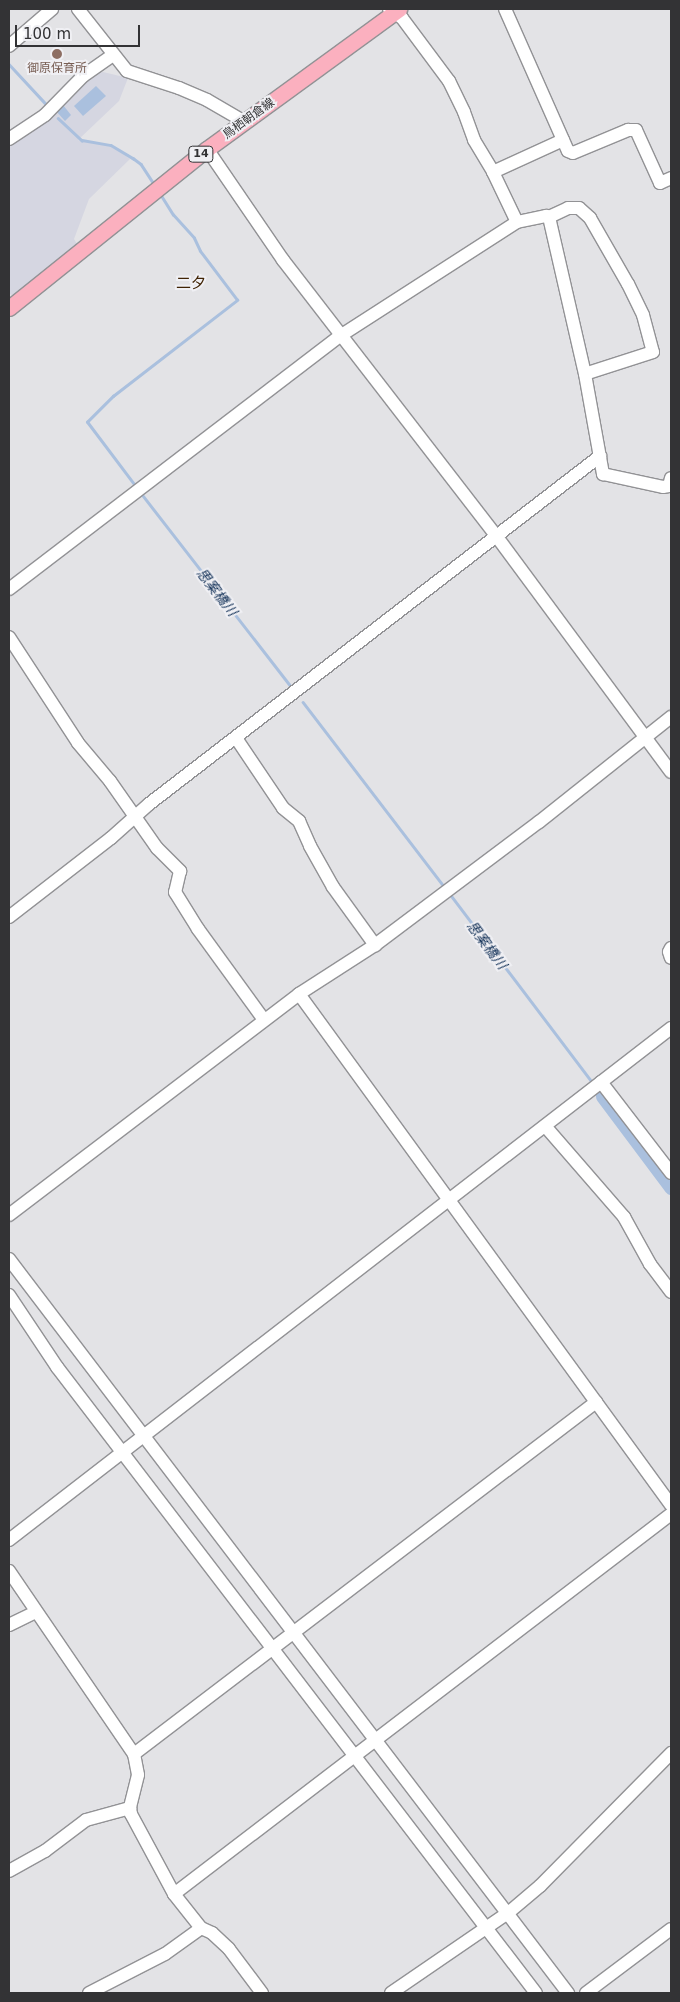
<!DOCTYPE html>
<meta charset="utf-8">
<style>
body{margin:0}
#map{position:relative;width:680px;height:2002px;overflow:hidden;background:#e3e3e6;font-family:"DejaVu Sans","Noto Sans JP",sans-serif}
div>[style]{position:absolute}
.built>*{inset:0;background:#d5d6e1}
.water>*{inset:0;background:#aac0de}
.stream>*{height:2.5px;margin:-1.25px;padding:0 1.25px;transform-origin:1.25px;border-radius:1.25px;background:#aac0de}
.river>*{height:15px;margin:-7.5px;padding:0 7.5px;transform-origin:7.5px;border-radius:7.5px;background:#aac0de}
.roads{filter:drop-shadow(1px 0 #929295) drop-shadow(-1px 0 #929295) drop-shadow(0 1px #929295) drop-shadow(0 -1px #929295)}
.minor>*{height:12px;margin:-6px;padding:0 6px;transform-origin:6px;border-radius:6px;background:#fff}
.major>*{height:15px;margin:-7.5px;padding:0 7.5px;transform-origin:7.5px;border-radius:7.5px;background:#fbb0bf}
.dots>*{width:14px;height:14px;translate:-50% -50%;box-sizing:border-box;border:2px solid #f0f0f4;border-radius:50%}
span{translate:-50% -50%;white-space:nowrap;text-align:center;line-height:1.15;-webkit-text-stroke:4px #f0f0f4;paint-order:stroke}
.shield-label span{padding:1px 4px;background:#f0f0f4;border:1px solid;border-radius:4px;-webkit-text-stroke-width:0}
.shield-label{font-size:11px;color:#333335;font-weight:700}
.education-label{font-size:12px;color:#785e54}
.street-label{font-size:12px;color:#333335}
.water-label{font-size:14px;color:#0f2e55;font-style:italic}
.quarter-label{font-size:15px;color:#402405}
.frame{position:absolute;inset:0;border:10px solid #333335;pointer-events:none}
.scale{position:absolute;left:15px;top:25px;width:125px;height:22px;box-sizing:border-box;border:2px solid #333335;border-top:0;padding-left:6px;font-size:15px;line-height:18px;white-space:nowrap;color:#333335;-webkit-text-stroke:4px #f0f0f4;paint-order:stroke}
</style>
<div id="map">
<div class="built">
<div style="clip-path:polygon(103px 72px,128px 78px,119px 101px,78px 140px,113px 147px,130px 159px,89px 199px,74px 239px,77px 244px,16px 296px,9px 294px,9px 141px,91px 75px)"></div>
</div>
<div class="water">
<div style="clip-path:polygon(96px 86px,106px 96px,83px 116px,74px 106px)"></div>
<div style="clip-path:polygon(63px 105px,71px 115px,65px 121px,56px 111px)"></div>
</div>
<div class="stream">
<div style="left:9px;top:64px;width:56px;rotate:47.2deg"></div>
<div style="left:58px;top:118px;width:33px;rotate:43deg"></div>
<div style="left:82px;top:140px;width:29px;rotate:10deg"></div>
<div style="left:111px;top:145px;width:26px;rotate:31deg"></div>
<div style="left:133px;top:158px;width:10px;rotate:37deg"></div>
<div style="left:141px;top:164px;width:24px;rotate:57deg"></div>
<div style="left:136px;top:487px;width:81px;rotate:-127deg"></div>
<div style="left:87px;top:422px;width:37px;rotate:-45deg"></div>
<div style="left:113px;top:396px;width:157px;rotate:-37.7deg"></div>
<div style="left:237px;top:300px;width:61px;rotate:-127.1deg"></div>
<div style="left:200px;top:251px;width:14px;rotate:-115deg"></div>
<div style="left:194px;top:238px;width:31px;rotate:-132deg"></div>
<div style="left:173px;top:215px;width:25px;rotate:-122deg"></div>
<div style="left:141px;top:493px;width:247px;rotate:52.2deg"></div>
<div style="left:303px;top:702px;width:234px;rotate:52.6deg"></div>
<div style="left:450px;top:894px;width:237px;rotate:52.9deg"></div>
<div style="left:598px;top:1089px;width:9px;rotate:54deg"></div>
</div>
<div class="river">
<div style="left:603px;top:1096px;width:114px;rotate:53.2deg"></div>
</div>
<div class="roads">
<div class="minor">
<div style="left:78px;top:9px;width:79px;rotate:51.7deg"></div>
<div style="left:127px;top:71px;width:55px;rotate:18.1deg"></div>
<div style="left:179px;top:88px;width:30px;rotate:23deg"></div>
<div style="left:207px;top:100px;width:44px;rotate:30.1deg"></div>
<div style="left:389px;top:9px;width:16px;rotate:35deg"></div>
<div style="left:402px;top:18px;width:79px;rotate:53.3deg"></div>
<div style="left:449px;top:81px;width:34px;rotate:64deg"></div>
<div style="left:464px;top:112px;width:30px;rotate:70deg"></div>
<div style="left:474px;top:140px;width:37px;rotate:59deg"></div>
<div style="left:493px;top:172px;width:55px;rotate:64.4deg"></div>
<div style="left:505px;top:9px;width:155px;rotate:66.1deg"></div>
<div style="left:568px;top:151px;width:5px;rotate:22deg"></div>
<div style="left:573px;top:153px;width:60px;rotate:-22.7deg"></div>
<div style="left:628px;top:130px;width:8px"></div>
<div style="left:636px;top:130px;width:58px;rotate:65.6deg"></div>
<div style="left:660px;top:183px;width:12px;rotate:-24deg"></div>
<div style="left:9px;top:46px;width:57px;rotate:-40.7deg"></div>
<div style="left:9px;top:139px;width:43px;rotate:-33.7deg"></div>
<div style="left:45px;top:115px;width:54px;rotate:-45.7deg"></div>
<div style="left:83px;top:76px;width:37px;rotate:-35deg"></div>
<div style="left:207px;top:149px;width:135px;rotate:55.6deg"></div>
<div style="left:283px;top:260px;width:350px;rotate:52.3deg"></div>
<div style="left:497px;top:537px;width:292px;rotate:53.5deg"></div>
<div style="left:493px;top:172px;width:77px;rotate:-24.6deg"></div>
<div style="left:549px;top:217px;width:161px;rotate:77.1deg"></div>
<div style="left:585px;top:374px;width:102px;rotate:79.8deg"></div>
<div style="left:603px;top:474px;width:61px;rotate:12.2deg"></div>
<div style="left:663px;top:487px;width:6px;rotate:-9deg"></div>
<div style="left:669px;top:486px;width:8px;rotate:-76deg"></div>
<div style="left:9px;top:589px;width:417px;rotate:-37.4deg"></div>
<div style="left:340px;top:336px;width:211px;rotate:-32.8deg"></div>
<div style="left:517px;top:222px;width:30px;rotate:-12deg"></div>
<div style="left:546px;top:216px;width:3px;rotate:18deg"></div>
<div style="left:549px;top:217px;width:21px;rotate:-25deg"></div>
<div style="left:568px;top:208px;width:11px"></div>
<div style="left:579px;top:208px;width:15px;rotate:42deg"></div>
<div style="left:590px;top:218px;width:76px;rotate:60.1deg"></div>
<div style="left:628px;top:284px;width:34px;rotate:64deg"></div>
<div style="left:643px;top:315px;width:38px;rotate:75deg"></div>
<div style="left:653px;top:352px;width:71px;rotate:162.1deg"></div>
<div style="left:9px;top:637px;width:126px;rotate:56.9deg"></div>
<div style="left:78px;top:743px;width:50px;rotate:49.9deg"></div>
<div style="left:110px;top:781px;width:82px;rotate:55deg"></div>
<div style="left:157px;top:848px;width:33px;rotate:45deg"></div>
<div style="left:180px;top:871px;width:22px;rotate:103deg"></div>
<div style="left:175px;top:892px;width:44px;rotate:58.1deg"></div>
<div style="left:198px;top:929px;width:112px;rotate:54deg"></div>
<div style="left:236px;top:738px;width:84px;rotate:56.1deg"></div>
<div style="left:283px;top:808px;width:21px;rotate:39deg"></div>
<div style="left:299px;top:821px;width:27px;rotate:66deg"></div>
<div style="left:310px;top:846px;width:47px;rotate:60.7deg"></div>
<div style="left:333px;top:887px;width:72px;rotate:54.1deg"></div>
<div style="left:9px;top:917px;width:129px;rotate:-37.8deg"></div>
<div style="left:111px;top:838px;width:51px;rotate:-41.8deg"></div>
<div style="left:149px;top:804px;width:570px;rotate:-37.65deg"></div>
<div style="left:671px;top:948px;width:4px;rotate:117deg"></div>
<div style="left:669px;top:952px;width:6px;rotate:72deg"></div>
<div style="left:299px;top:994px;width:632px;rotate:53.95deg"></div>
<div style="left:601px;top:1082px;width:115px;rotate:52.4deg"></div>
<div style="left:545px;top:1126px;width:121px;rotate:49deg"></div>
<div style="left:624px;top:1217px;width:54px;rotate:61deg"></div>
<div style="left:650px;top:1264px;width:35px;rotate:53deg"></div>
<div style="left:9px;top:1215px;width:365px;rotate:-37.3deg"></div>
<div style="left:299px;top:994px;width:90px;rotate:-32.8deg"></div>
<div style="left:375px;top:945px;width:205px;rotate:-36.9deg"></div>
<div style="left:539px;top:822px;width:169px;rotate:-38.5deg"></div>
<div style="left:9px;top:1259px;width:923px;rotate:52.71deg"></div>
<div style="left:9px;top:1295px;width:87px;rotate:56.3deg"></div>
<div style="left:57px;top:1367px;width:788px;rotate:52.58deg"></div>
<div style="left:9px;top:1540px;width:837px;rotate:-37.72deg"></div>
<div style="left:9px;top:1571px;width:222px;rotate:55.7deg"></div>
<div style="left:134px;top:1754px;width:21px;rotate:79deg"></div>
<div style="left:138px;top:1775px;width:34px;rotate:104deg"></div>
<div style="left:130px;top:1808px;width:6px;rotate:81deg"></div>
<div style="left:131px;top:1814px;width:91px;rotate:61.7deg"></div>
<div style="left:174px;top:1894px;width:43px;rotate:51.5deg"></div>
<div style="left:201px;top:1928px;width:12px;rotate:24deg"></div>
<div style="left:212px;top:1933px;width:23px;rotate:43deg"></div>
<div style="left:229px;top:1949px;width:55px;rotate:53.1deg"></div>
<div style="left:9px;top:1625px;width:30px;rotate:-26deg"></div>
<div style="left:134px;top:1754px;width:581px;rotate:-37.3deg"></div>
<div style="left:9px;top:1871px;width:41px;rotate:-29.1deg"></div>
<div style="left:45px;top:1851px;width:51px;rotate:-37.1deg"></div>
<div style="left:86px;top:1820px;width:46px;rotate:-15.3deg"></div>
<div style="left:174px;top:1894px;width:626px;rotate:-37.4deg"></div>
<div style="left:89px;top:1993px;width:85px;rotate:-27.2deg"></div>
<div style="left:165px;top:1954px;width:44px;rotate:-35.8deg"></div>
<div style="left:391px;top:1993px;width:142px;rotate:-34.4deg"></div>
<div style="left:508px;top:1913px;width:42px;rotate:-40.2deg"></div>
<div style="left:540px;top:1886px;width:187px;rotate:-45.4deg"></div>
<div style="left:586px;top:1993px;width:106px;rotate:-37deg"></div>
</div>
<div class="major">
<div style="left:9px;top:308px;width:254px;rotate:-38.8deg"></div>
<div style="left:207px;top:149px;width:238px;rotate:-36.1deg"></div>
</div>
</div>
<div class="dots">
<div style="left:57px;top:54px;background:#8d6e63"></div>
</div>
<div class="shield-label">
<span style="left:201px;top:154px">14</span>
</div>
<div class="education-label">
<span style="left:57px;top:69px">御原保育所</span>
</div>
<div class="street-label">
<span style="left:249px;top:119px;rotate:-36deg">鳥栖朝倉線</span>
</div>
<div class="water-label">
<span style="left:217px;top:592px;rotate:52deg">思案橋川</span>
<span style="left:487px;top:945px;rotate:53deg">思案橋川</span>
</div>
<div class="quarter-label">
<span style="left:191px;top:284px">二夕</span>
</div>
<div class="frame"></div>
<div class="scale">100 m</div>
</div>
